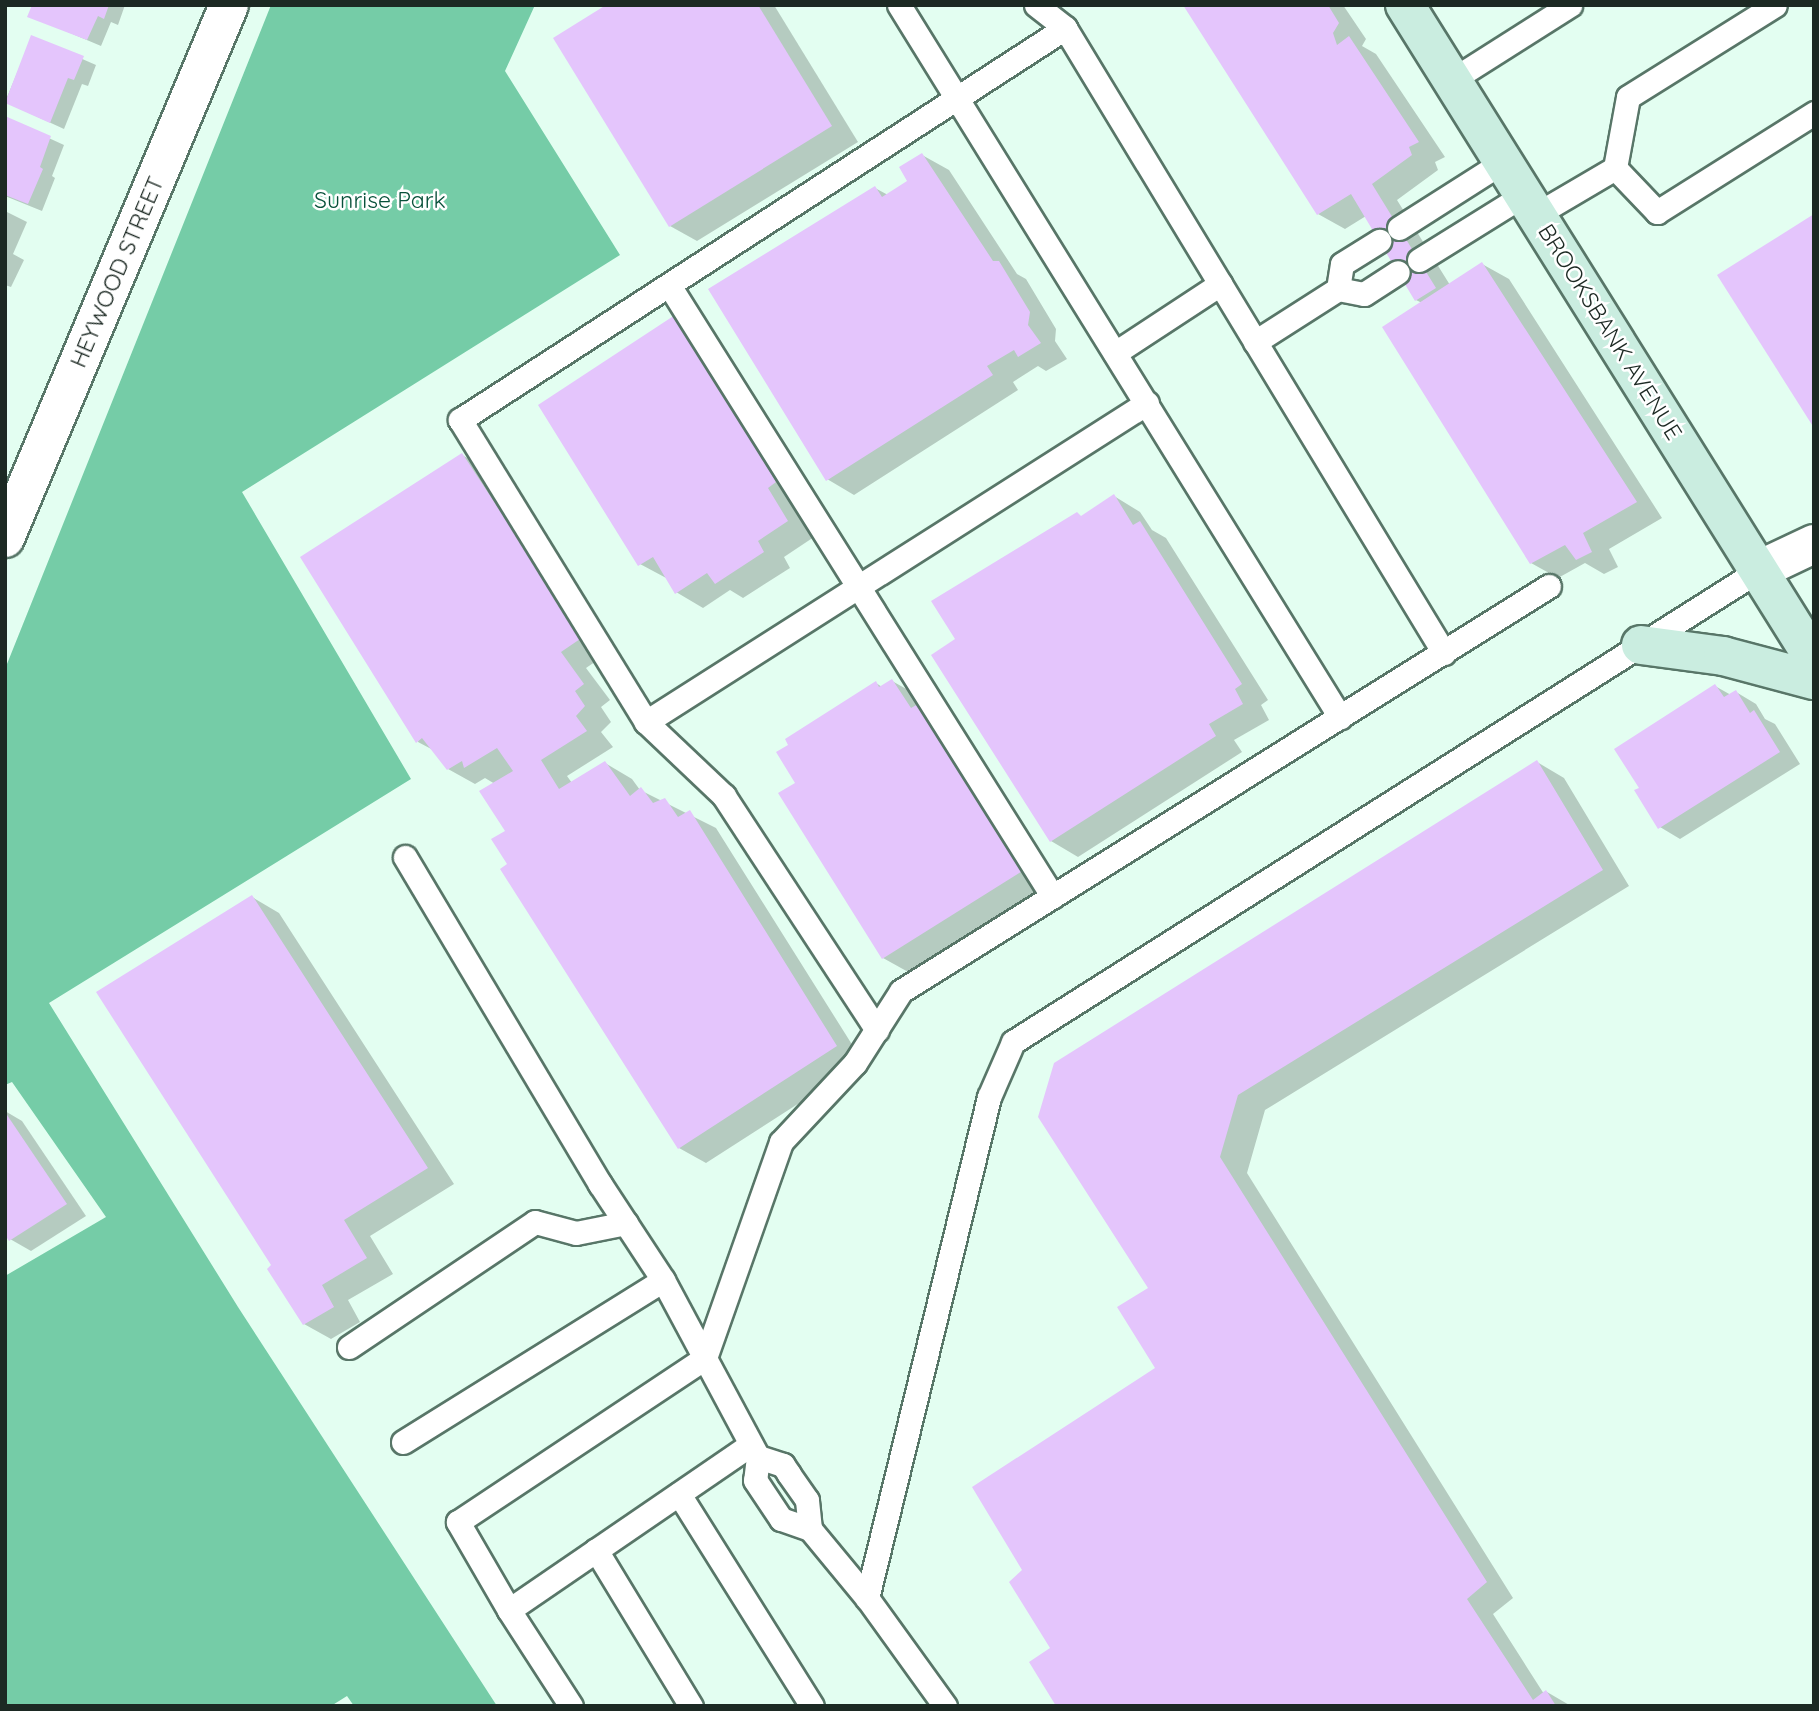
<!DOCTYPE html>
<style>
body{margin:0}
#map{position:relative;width:1819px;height:1711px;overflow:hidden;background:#e3fef1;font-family:Quicksand,sans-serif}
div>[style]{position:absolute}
.forest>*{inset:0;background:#75cca7}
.shadow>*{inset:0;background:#0003}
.building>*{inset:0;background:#e4c5fc}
.roads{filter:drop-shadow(2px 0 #587668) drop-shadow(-2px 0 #587668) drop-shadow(0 2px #587668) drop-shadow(0 -2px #587668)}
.lane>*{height:23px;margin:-11.5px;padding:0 11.5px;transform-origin:11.5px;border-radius:11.5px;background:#fff}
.street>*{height:38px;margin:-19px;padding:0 19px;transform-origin:19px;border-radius:19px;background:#fff}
.secondary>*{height:38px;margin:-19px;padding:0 19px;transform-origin:19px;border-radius:19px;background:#caede0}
span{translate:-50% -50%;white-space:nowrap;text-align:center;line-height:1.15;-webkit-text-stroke:5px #fff;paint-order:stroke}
.park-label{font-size:23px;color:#08513a}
.street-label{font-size:23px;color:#1c2923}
.frame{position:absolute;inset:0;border:7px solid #1c2923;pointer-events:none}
</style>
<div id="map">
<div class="forest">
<div style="clip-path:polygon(271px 5px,535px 5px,505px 71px,620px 255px,242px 492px,411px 779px,49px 1003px,238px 1307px,497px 1706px,354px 1706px,347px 1696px,331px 1706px,5px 1706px,5px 1276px,106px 1217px,12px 1082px,5px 1085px,5px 669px)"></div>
</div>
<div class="shadow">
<div style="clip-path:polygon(34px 5px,125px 5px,118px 25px,111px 22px,101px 46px,30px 16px)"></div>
<div style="clip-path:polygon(609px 5px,774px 5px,858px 142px,697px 241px,670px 226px)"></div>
<div style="clip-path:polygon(1185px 5px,1343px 5px,1366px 39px,1362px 46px,1376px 54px,1445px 157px,1435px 162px,1438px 170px,1397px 200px,1450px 285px,1482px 264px,1509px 279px,1662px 518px,1609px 549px,1618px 567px,1604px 574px,1585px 563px,1558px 578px,1531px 563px,1422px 303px,1416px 300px,1366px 216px,1345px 229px,1318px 214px)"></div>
<div style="clip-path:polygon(32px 37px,96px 65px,88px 86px,82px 84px,64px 129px,5px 102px)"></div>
<div style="clip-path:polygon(5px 118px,64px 145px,52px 176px,55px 178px,42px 211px,5px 196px)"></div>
<div style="clip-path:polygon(922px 155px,949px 170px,1017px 274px,1026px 279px,1056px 329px,1055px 341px,1067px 359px,1046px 371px,1038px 366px,1013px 382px,1018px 390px,854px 495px,827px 479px,875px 188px,888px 195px,909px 181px)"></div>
<div style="clip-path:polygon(5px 211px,27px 222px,13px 254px,24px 260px,11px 287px,5px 285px)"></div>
<div style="clip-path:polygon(702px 333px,814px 537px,784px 557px,790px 568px,743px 598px,730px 590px,703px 608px,676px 592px,668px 579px,640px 564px,540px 406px)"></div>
<div style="clip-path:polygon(462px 455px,489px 470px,608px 653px,586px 668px,610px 700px,601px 707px,611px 722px,601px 732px,613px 747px,567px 776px,572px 783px,605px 763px,632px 779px,640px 790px,716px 828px,863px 1062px,706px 1163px,679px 1148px,510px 865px,507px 832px,495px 784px,485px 778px,475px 784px,448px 769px,435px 751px,418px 742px)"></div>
<div style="clip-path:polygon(1114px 496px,1140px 512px,1152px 530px,1166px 538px,1268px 700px,1261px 705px,1269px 720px,1234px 740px,1242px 752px,1078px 857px,1051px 841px,958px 640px,1083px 517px)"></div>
<div style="clip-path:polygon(892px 681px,919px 696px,1050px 885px,910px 973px,883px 958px,798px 783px,876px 683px,882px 687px)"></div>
<div style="clip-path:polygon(1715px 686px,1731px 695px,1736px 692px,1756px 704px,1765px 719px,1775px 724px,1800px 764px,1680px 839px,1660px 827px)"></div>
<div style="clip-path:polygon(1537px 762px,1564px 778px,1629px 886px,1265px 1110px,1247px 1173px,1513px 1598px,1493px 1614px,1544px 1694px,1547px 1692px,1571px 1706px,1058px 1706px,1053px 1648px,1025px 1571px,1157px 1369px,1151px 1289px,1040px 1117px)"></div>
<div style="clip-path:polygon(252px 897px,279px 913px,454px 1184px,370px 1236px,393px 1274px,348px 1300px,360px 1322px,331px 1339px,304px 1324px,273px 1266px)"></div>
<div style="clip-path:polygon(5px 1111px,22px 1121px,86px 1216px,31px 1251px,10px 1239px,5px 1231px)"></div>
</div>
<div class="building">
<div style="clip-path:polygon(32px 5px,109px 5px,104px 19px,98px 16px,87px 40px,27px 17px)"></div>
<div style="clip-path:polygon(606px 5px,758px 5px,832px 126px,669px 227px,553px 38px)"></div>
<div style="clip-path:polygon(1183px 5px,1328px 5px,1339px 23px,1333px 33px,1337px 45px,1349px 36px,1419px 142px,1409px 147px,1412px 155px,1372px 184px,1436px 288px,1415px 301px,1351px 194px,1317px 215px)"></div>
<div style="clip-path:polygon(31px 35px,84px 56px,74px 80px,68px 78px,50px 123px,5px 103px)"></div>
<div style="clip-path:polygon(5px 116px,51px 136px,40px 167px,43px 169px,28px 204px,5px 195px)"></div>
<div style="clip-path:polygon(922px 153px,993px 261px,999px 261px,1030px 312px,1028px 325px,1041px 343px,1018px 357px,1014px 350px,987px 366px,993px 375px,826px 481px,708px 289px,875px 186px,882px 197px,907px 181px,899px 167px)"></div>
<div style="clip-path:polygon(1814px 214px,1814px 428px,1717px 275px)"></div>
<div style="clip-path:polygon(1482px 262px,1637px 502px,1583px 533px,1592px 552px,1576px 560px,1565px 545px,1530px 564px,1382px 327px)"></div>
<div style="clip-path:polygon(675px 315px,776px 482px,768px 488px,788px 521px,758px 541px,764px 552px,715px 584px,707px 573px,675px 594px,653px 557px,638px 566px,538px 405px)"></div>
<div style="clip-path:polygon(462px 453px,583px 637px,561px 652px,584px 684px,575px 691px,585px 706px,576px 716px,587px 731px,541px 760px,559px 789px,605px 761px,630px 796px,641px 787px,653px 803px,665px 798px,678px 817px,690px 810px,837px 1046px,678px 1149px,500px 869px,507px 864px,491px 839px,505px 831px,479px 791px,513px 771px,497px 748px,464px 768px,462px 761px,447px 770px,422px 738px,416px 743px,300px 557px)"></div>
<div style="clip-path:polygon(1114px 494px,1133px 525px,1140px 521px,1242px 684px,1235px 689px,1243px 704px,1209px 724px,1216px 736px,1050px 842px,931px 655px,955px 639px,931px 601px,1077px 512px,1081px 516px)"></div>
<div style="clip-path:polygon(892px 679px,911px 708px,920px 703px,1024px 870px,882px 959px,778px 793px,795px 783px,776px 752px,788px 745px,785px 739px,876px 681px,879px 687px)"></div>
<div style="clip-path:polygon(1715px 684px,1724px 697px,1736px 690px,1750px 713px,1754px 710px,1780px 752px,1658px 829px,1634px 790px,1639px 788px,1614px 749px)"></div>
<div style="clip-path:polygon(1537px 760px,1603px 870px,1238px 1095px,1220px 1157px,1487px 1582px,1467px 1599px,1533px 1700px,1546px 1690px,1556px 1706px,1056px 1706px,1029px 1662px,1050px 1648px,1009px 1582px,1022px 1570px,972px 1487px,1155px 1368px,1117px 1307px,1148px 1288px,1038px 1117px,1054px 1063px)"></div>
<div style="clip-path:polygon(252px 895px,428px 1168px,344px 1220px,367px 1258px,322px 1285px,334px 1307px,303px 1325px,267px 1269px,271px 1265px,96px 992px)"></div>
<div style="clip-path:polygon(5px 1112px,67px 1204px,9px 1241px,5px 1235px)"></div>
</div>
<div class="roads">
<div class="lane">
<div style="left:899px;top:5px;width:838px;rotate:58.23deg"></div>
<div style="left:1036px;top:5px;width:37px;rotate:38deg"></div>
<div style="left:1065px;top:28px;width:731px;rotate:58.77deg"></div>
<div style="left:1452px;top:80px;width:140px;rotate:-32.4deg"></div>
<div style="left:1615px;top:168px;width:72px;rotate:-79.6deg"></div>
<div style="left:1628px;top:97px;width:173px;rotate:-32deg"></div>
<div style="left:1537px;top:214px;width:91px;rotate:-30.5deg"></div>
<div style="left:1615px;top:168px;width:61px;rotate:46.3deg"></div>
<div style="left:1657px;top:212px;width:186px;rotate:-32.2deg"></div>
<div style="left:1399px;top:228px;width:125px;rotate:-32.5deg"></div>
<div style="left:1419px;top:260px;width:125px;rotate:-31.9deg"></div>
<div style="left:669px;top:285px;width:722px;rotate:57.89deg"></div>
<div style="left:1338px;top:289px;width:25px;rotate:-81deg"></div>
<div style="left:1342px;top:264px;width:44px;rotate:-31.9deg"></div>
<div style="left:1255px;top:342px;width:98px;rotate:-32.6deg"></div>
<div style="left:1338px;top:289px;width:26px;rotate:11deg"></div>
<div style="left:1364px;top:294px;width:40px;rotate:-32.9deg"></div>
<div style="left:1115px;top:353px;width:126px;rotate:-33.3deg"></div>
<div style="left:646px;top:722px;width:594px;rotate:-32.49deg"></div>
<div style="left:405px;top:857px;width:381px;rotate:59.2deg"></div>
<div style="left:600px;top:1184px;width:115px;rotate:56.7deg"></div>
<div style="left:663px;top:1280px;width:201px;rotate:61.8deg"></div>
<div style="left:877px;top:1030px;width:280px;rotate:-123.2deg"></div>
<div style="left:724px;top:796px;width:108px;rotate:-136.5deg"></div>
<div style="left:646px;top:722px;width:355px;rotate:-121.6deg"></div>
<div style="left:460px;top:420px;width:721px;rotate:-32.94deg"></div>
<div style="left:349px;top:1347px;width:224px;rotate:-33.9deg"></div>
<div style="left:535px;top:1222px;width:42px;rotate:15deg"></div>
<div style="left:576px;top:1233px;width:51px;rotate:-11.3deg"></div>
<div style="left:403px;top:1442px;width:306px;rotate:-31.9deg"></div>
<div style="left:679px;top:1494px;width:250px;rotate:57.9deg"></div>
<div style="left:810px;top:1529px;width:29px;rotate:-96deg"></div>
<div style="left:807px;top:1500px;width:32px;rotate:-125deg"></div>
<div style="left:789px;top:1474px;width:11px;rotate:-124deg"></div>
<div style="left:783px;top:1465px;width:26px;rotate:-162deg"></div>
<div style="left:758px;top:1457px;width:23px;rotate:97deg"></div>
<div style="left:755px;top:1480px;width:47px;rotate:56.3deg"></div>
<div style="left:781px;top:1519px;width:31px;rotate:19deg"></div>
<div style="left:810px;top:1529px;width:89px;rotate:50.4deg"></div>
<div style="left:596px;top:1550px;width:183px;rotate:58.7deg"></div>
<div style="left:509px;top:1610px;width:102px;rotate:-120.1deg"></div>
<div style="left:458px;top:1522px;width:296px;rotate:-33.6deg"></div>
<div style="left:705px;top:1358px;width:229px;rotate:-70.6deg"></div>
<div style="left:781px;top:1142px;width:108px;rotate:-46.9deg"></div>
<div style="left:855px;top:1063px;width:85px;rotate:-57.4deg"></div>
<div style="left:901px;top:991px;width:764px;rotate:-32.01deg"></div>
<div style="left:571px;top:1706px;width:114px;rotate:-122.9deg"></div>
<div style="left:509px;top:1610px;width:293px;rotate:-34.4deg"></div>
<div style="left:945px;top:1706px;width:133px;rotate:-125.8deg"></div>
<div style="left:867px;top:1598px;width:516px;rotate:-76.31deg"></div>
<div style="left:989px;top:1097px;width:60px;rotate:-66.4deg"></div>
<div style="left:1013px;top:1042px;width:883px;rotate:-32.32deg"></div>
</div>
<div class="street">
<div style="left:5px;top:538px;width:578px;rotate:-67.2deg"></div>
<div style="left:1759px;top:570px;width:61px;rotate:-25.3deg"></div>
</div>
<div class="secondary">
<div style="left:1405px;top:5px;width:771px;rotate:57.98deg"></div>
<div style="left:1641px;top:645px;width:83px;rotate:7.6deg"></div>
<div style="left:1723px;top:656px;width:94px;rotate:14.8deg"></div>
</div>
</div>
<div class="park-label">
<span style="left:380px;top:200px">Sunrise Park</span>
</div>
<div class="street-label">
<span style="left:117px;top:272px;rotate:-67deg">HEYWOOD STREET</span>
<span style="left:1610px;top:332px;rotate:58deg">BROOKSBANK AVENUE</span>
</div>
<div class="frame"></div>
</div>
